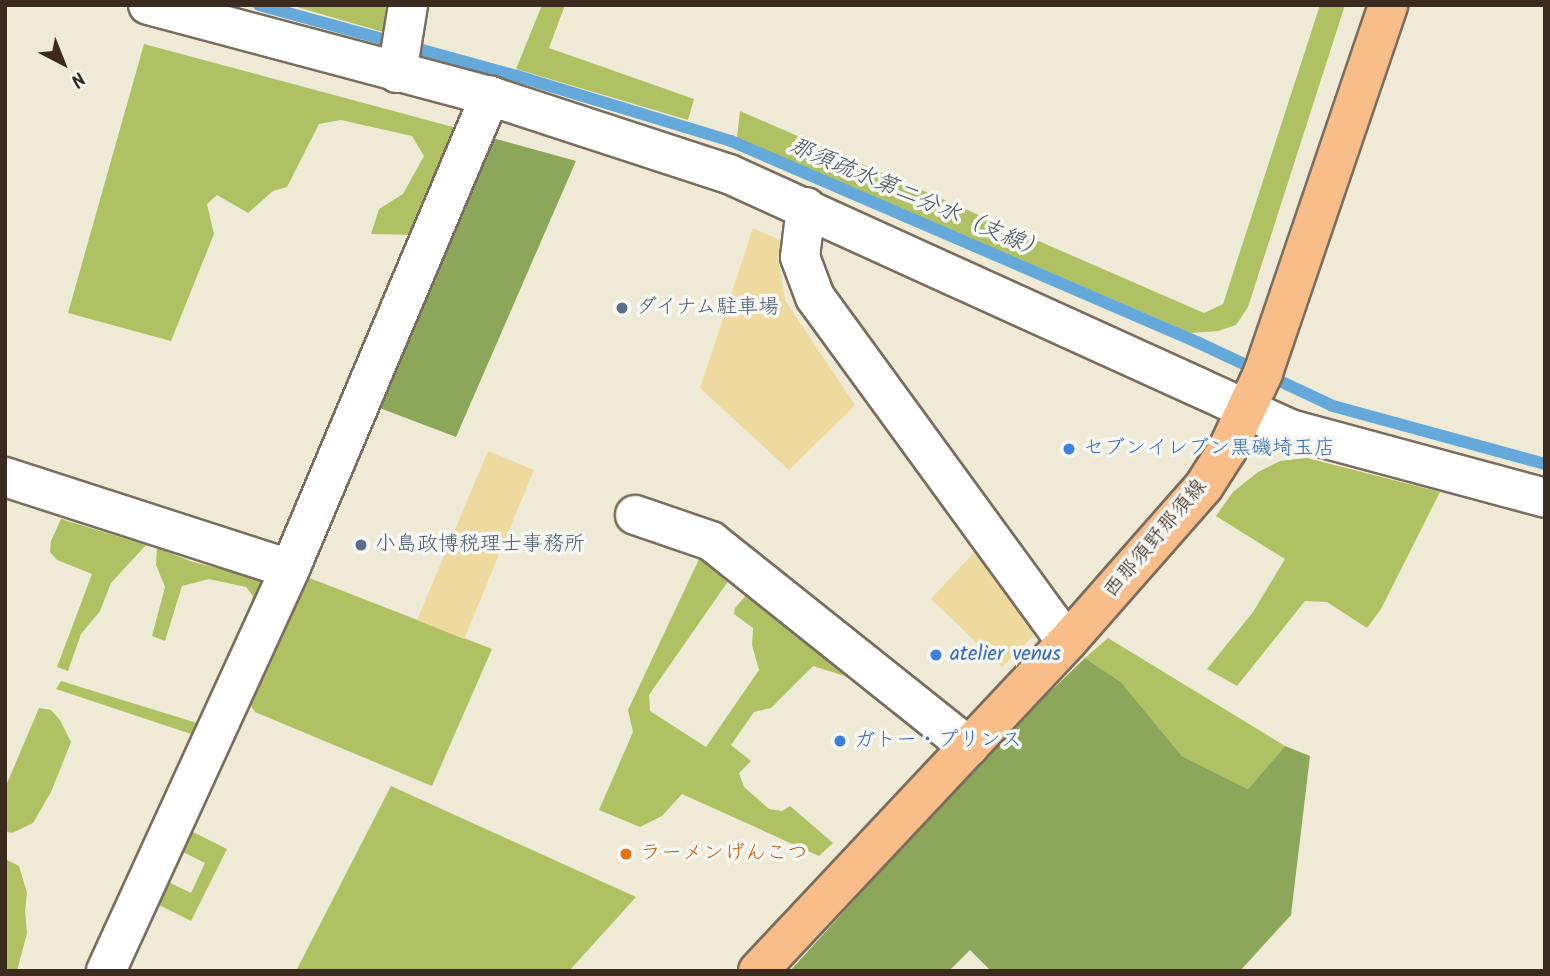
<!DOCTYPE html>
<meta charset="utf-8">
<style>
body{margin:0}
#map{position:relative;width:1550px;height:976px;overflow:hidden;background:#efead5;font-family:Kalam,"Klee One",sans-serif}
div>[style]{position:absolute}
.green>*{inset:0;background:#b0c164}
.forest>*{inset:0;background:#8ca75a}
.sand>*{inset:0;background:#eeda9e}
.stream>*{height:12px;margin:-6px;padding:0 6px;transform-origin:6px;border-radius:6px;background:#65a9da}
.roads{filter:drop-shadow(2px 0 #7a6d5e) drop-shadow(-2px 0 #7a6d5e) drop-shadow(0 2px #7a6d5e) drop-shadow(0 -2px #7a6d5e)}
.minor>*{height:38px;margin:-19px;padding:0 19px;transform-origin:19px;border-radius:19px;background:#fff}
.major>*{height:38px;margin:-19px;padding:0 19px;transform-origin:19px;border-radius:19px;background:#f8bd88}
.dots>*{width:19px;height:19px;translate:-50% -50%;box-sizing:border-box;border:4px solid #f6f6f2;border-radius:50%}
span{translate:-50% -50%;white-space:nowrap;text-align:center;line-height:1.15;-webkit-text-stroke:7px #f6f6f2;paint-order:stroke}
.service-label{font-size:21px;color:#4e5e75}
.left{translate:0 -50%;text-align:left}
.shop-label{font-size:21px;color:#366cbe}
.street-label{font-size:21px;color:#3b2a1e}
.food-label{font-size:21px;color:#c56008}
.water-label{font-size:23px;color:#4a5660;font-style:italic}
.frame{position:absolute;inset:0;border:7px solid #3b2a1e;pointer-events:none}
.north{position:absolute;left:28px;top:28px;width:70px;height:70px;-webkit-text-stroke:5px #f6f6f2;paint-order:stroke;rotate:138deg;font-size:19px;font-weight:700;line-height:28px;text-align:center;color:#3b2a1e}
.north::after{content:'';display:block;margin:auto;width:24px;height:32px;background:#3b2a1e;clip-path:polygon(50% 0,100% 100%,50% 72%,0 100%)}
</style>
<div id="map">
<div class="green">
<div style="clip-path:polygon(297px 5px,386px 5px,383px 32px,297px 7px)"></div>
<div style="clip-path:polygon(542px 5px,565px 5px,549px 48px,694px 99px,688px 120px,516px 69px)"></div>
<div style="clip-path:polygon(1320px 5px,1345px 5px,1248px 307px,1236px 325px,1218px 331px,1191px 333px,737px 138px,740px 111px,1204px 313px,1223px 304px)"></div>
<div style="clip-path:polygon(144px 44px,453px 127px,461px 141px,419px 235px,371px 234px,379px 209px,403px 194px,424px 156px,412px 136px,341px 120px,319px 124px,287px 187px,273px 191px,248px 213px,217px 195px,207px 204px,214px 234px,171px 341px,68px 313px)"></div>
<div style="clip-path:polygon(1307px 458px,1440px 492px,1381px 609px,1367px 628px,1327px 602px,1305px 601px,1237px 686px,1207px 669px,1253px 612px,1285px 559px,1216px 516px,1233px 492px,1258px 472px,1280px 461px)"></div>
<div style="clip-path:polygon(61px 519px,146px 545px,111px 583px,100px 611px,81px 634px,68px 671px,57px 667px,92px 574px,57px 560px,50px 552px,51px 541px)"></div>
<div style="clip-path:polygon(157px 548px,193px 562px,262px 579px,268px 596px,262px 610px,250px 606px,253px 596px,246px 587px,209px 579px,182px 586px,165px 641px,152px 636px,165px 587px,156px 565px)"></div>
<div style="clip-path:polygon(701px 555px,731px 577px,649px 695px,650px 711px,706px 747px,759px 670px,752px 645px,753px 628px,734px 614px,735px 608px,749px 592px,878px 691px,872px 697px,848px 677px,813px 666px,771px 708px,754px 712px,731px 745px,751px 761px,739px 773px,744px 787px,769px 809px,782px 811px,790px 806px,833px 843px,819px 856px,682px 794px,662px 816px,640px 827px,599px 810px,633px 732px,628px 710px)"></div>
<div style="clip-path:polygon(307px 577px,492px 649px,432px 786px,255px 712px,249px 703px)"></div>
<div style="clip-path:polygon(1108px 638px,1285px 746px,1248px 789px,1182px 756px,1121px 682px,1085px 658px)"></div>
<div style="clip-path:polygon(61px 681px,197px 723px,208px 728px,179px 771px,191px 734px,56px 689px)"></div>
<div style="clip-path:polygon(39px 708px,51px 710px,60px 720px,71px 742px,51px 792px,33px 823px,12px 833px,5px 831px,5px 788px)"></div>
<div style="clip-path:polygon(391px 786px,636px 897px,569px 971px,296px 971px)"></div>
<div style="clip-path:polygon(187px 829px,227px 849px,191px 921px,149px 900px,160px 878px,191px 893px,205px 863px,177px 849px)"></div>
<div style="clip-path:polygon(5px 859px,19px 866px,27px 893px,25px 911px,27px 933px,17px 971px,5px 971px)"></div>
</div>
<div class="forest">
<div style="clip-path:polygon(489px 137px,576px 161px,456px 437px,377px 407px)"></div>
<div style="clip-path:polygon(1085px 658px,1121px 682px,1182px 756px,1248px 789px,1285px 746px,1310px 756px,1291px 915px,1240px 971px,991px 971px,970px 950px,949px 971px,790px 971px,994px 746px)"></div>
</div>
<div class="sand">
<div style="clip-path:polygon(753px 228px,782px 241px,779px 263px,785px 300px,855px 405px,789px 470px,700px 388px)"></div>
<div style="clip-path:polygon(488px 451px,534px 470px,464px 639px,417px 620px)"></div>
<div style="clip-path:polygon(978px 548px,1041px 628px,1002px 667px,931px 599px)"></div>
</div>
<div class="stream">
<div style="left:259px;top:5px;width:268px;rotate:15.4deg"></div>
<div style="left:517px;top:76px;width:224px;rotate:16.9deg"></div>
<div style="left:731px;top:141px;width:508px;rotate:23.33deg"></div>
<div style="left:1197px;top:342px;width:150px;rotate:25.2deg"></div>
<div style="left:1333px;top:406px;width:220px;rotate:15.3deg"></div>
</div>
<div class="roads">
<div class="minor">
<div style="left:148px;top:5px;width:354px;rotate:14.9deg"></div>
<div style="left:490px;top:96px;width:251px;rotate:18.1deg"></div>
<div style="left:729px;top:174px;width:616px;rotate:24.44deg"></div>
<div style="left:1290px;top:429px;width:264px;rotate:15.1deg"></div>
<div style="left:397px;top:73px;width:69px;rotate:-80.8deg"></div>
<div style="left:806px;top:207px;width:50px;rotate:96.8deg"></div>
<div style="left:800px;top:257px;width:43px;rotate:69.4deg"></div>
<div style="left:815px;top:297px;width:427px;rotate:53.9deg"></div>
<div style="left:5px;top:477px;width:299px;rotate:17.9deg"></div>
<div style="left:635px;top:515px;width:80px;rotate:18.9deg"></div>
<div style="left:711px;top:541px;width:330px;rotate:38.6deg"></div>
<div style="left:106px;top:971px;width:442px;rotate:-65.4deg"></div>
<div style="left:290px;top:569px;width:514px;rotate:-67.08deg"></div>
</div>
<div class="major">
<div style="left:758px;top:971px;width:451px;rotate:-46.8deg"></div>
<div style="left:1067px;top:642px;width:208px;rotate:-48.7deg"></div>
<div style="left:1204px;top:486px;width:43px;rotate:-57.4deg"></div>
<div style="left:1227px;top:450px;width:85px;rotate:-64.9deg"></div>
<div style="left:1263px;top:373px;width:389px;rotate:-71.2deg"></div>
</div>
</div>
<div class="dots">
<div style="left:622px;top:308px;background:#5c6f8a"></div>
<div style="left:1069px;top:449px;background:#3f7fe0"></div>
<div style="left:361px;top:545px;background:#5c6f8a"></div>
<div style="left:936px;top:655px;background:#3f7fe0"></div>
<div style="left:840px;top:741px;background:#3f7fe0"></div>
<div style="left:626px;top:854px;background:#e8710a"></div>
</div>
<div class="service-label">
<span class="left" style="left:636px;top:308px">ダイナム駐車場</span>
<span class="left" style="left:375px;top:545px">小島政博税理士事務所</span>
</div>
<div class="shop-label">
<span class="left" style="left:1083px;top:449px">セブンイレブン黒磯埼玉店</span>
<span class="left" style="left:950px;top:655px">atelier venus</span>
<span class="left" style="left:854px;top:741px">ガトー・プリンス</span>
</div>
<div class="street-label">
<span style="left:1156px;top:539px;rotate:-50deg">西那須野那須線</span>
</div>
<div class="food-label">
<span class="left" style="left:640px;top:854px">ラーメンげんこつ</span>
</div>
<div class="water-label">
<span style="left:917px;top:199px;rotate:23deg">那須疏水第二分水（支線）</span>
</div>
<div class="frame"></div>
<div class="north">N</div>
</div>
